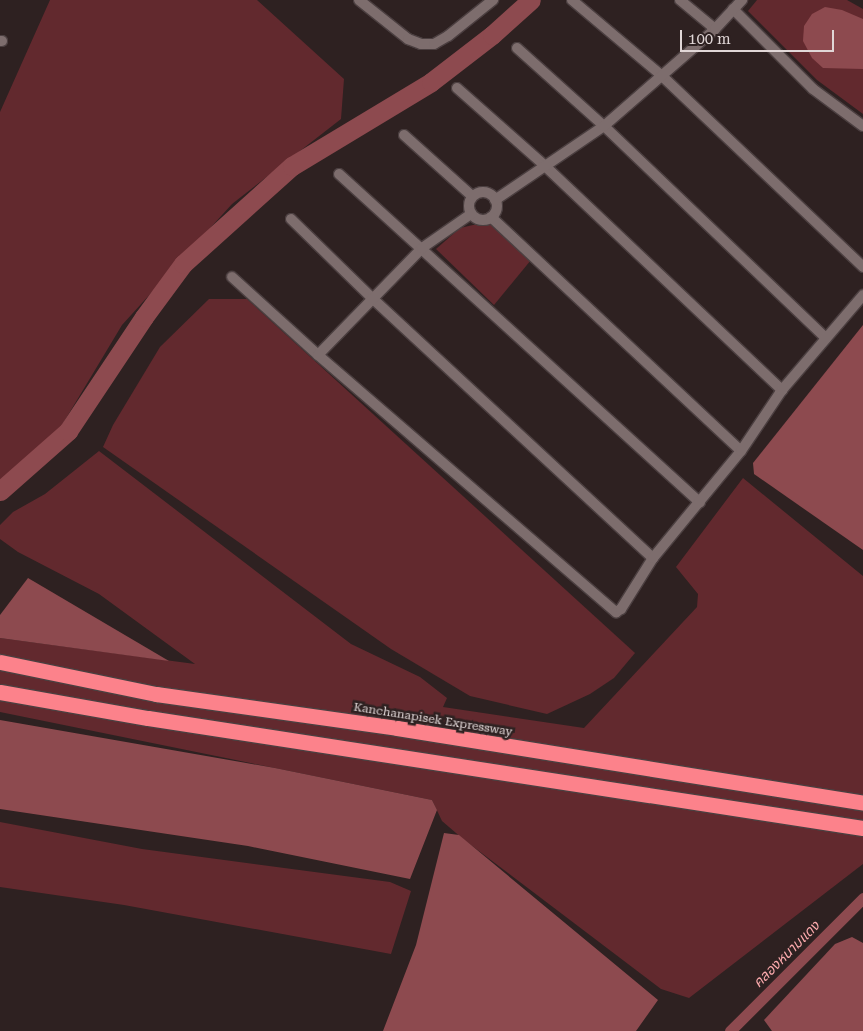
<!DOCTYPE html>
<meta charset="utf-8">
<style>
body{margin:0}
#map{position:relative;width:863px;height:1031px;overflow:hidden;background:#2e2121;font-family:"Roboto Serif","Noto Sans Thai",serif}
div>[style]{position:absolute}
.green>*{inset:0;background:#62292e}
.water>*{inset:0;background:#8d4a4f}
.canal>*{height:11px;margin:-5.5px;padding:0 5.5px;transform-origin:5.5px;border-radius:5.5px;background:#8d4a4f}
.river>*{height:19px;margin:-9.5px;padding:0 9.5px;transform-origin:9.5px;border-radius:9.5px;background:#8d4a4f}
.roads{filter:drop-shadow(1px 0 #4b3f40) drop-shadow(-1px 0 #4b3f40) drop-shadow(0 1px #4b3f40) drop-shadow(0 -1px #4b3f40)}
.minor>*{height:10px;margin:-5px;padding:0 5px;transform-origin:5px;border-radius:5px;background:#7d6d6d}
.minor>.ring{margin:-5px;padding:0;box-sizing:content-box;background:none;border:10px solid #7d6d6d;border-radius:50%}
.highway>*{height:15px;margin:-7.5px;padding:0 7.5px;transform-origin:7.5px;border-radius:7.5px;background:#fc828b}
span{translate:-50% -50%;white-space:nowrap;text-align:center;line-height:1.15;-webkit-text-stroke:5px #2e2121;paint-order:stroke}
.street-label{font-size:12px;color:#e1d7d7}
.water-label{font-size:14px;color:#fcaaad;font-style:italic}
.scale{position:absolute;left:680px;top:30px;width:154px;height:22px;box-sizing:border-box;border:2px solid #e1d7d7;border-top:0;padding-left:6px;font-size:15px;line-height:18px;white-space:nowrap;color:#e1d7d7;-webkit-text-stroke:4px #2e2121;paint-order:stroke}
</style>
<div id="map">
<div class="green">
<div style="clip-path:polygon(50px 0,257px 0,344px 79px,341px 119px,232px 204px,122px 325px,47px 450px,0 480px,0 112px)"></div>
<div style="clip-path:polygon(757px 0,847px 0,863px 9px,863px 114px,817px 80px,748px 11px)"></div>
<div style="clip-path:polygon(473px 225px,492px 225px,531px 260px,494px 305px,436px 249px,460px 228px)"></div>
<div style="clip-path:polygon(209px 299px,247px 299px,635px 653px,614px 678px,590px 694px,547px 714px,470px 696px,391px 649px,103px 447px,113px 425px,160px 347px)"></div>
<div style="clip-path:polygon(99px 451px,351px 644px,420px 677px,447px 698px,443px 707px,584px 728px,697px 607px,698px 594px,676px 567px,743px 478px,863px 576px,863px 864px,689px 998px,661px 989px,463px 839px,442px 821px,432px 800px,0 712px,0 638px,195px 664px,99px 594px,18px 552px,0 539px,0 525px,13px 512px,45px 494px)"></div>
<div style="clip-path:polygon(0 822px,142px 849px,390px 882px,411px 891px,391px 954px,124px 905px,0 887px)"></div>
</div>
<div class="water">
<div style="clip-path:polygon(825px 7px,842px 10px,863px 19px,863px 69px,823px 68px,812px 58px,803px 41px,804px 26px,812px 14px)"></div>
<div style="clip-path:polygon(863px 325px,863px 550px,754px 474px,753px 463px)"></div>
<div style="clip-path:polygon(28px 578px,169px 661px,0 638px,0 615px)"></div>
<div style="clip-path:polygon(0 720px,275px 768px,432px 800px,437px 810px,410px 879px,248px 846px,0 809px)"></div>
<div style="clip-path:polygon(444px 833px,459px 835px,658px 1000px,636px 1031px,383px 1031px,416px 945px)"></div>
<div style="clip-path:polygon(852px 937px,863px 943px,863px 1031px,772px 1031px,764px 1020px,835px 944px)"></div>
</div>
<div class="canal">
<div style="left:730px;top:1031px;width:188px;rotate:-45deg"></div>
</div>
<div class="river">
<div style="left:0;top:491px;width:91px;rotate:-41.4deg"></div>
<div style="left:68px;top:431px;width:137px;rotate:-56.3deg"></div>
<div style="left:144px;top:317px;width:66px;rotate:-53.7deg"></div>
<div style="left:183px;top:264px;width:147px;rotate:-42deg"></div>
<div style="left:292px;top:166px;width:162px;rotate:-31.1deg"></div>
<div style="left:431px;top:82px;width:77px;rotate:-37.6deg"></div>
<div style="left:492px;top:35px;width:52px;rotate:-41.9deg"></div>
</div>
<div class="roads">
<div class="minor">
<div style="left:359px;top:0;width:63px;rotate:38.5deg"></div>
<div style="left:408px;top:39px;width:14px;rotate:21deg"></div>
<div style="left:421px;top:44px;width:13px"></div>
<div style="left:434px;top:44px;width:16px;rotate:-30deg"></div>
<div style="left:448px;top:36px;width:58px;rotate:-38.7deg"></div>
<div style="left:572px;top:0;width:116px;rotate:40.1deg"></div>
<div style="left:661px;top:75px;width:279px;rotate:43.5deg"></div>
<div style="left:680px;top:0;width:45px;rotate:39.6deg"></div>
<div style="left:733px;top:9px;width:113px;rotate:45deg"></div>
<div style="left:813px;top:89px;width:62px;rotate:36.5deg"></div>
<div style="left:0;top:41px;width:2px"></div>
<div style="left:517px;top:48px;width:117px;rotate:41.9deg"></div>
<div style="left:604px;top:126px;width:307px;rotate:43.7deg"></div>
<div style="left:457px;top:88px;width:116px;rotate:41.5deg"></div>
<div style="left:544px;top:165px;width:328px;rotate:43.4deg"></div>
<div style="left:404px;top:135px;width:91px;rotate:41.9deg"></div>
<div style="left:339px;top:174px;width:488px;rotate:42.3deg"></div>
<div class="ring" style="left:469px;top:192px;width:18px;height:18px"></div>
<div style="left:495px;top:200px;width:132px;rotate:-34.2deg"></div>
<div style="left:604px;top:126px;width:147px;rotate:-41.1deg"></div>
<div style="left:715px;top:29px;width:40px;rotate:-47deg"></div>
<div style="left:491px;top:217px;width:342px;rotate:43.1deg"></div>
<div style="left:291px;top:219px;width:113px;rotate:44.3deg"></div>
<div style="left:372px;top:298px;width:383px;rotate:42.8deg"></div>
<div style="left:232px;top:277px;width:116px;rotate:42.2deg"></div>
<div style="left:318px;top:355px;width:394px;rotate:40.8deg"></div>
<div style="left:616px;top:612px;width:6px;rotate:-31deg"></div>
<div style="left:621px;top:609px;width:60px;rotate:-57.9deg"></div>
<div style="left:653px;top:558px;width:139px;rotate:-50.6deg"></div>
<div style="left:741px;top:451px;width:73px;rotate:-56.1deg"></div>
<div style="left:782px;top:390px;width:125px;rotate:-49.5deg"></div>
<div style="left:318px;top:355px;width:149px;rotate:-45.8deg"></div>
<div style="left:422px;top:248px;width:60px;rotate:-34.8deg"></div>
</div>
<div class="highway">
<div style="left:0;top:662px;width:159px;rotate:11.6deg"></div>
<div style="left:156px;top:694px;width:243px;rotate:8deg"></div>
<div style="left:397px;top:728px;width:472px;rotate:9.1deg"></div>
<div style="left:0;top:692px;width:150px;rotate:10deg"></div>
<div style="left:148px;top:718px;width:723px;rotate:8.75deg"></div>
</div>
</div>
<div class="street-label">
<span style="left:433px;top:720px;rotate:9deg">Kanchanapisek Expressway</span>
</div>
<div class="water-label">
<span style="left:786px;top:954px;rotate:-45deg">คลองหนามแดง</span>
</div>
<div class="scale">100 m</div>
</div>
